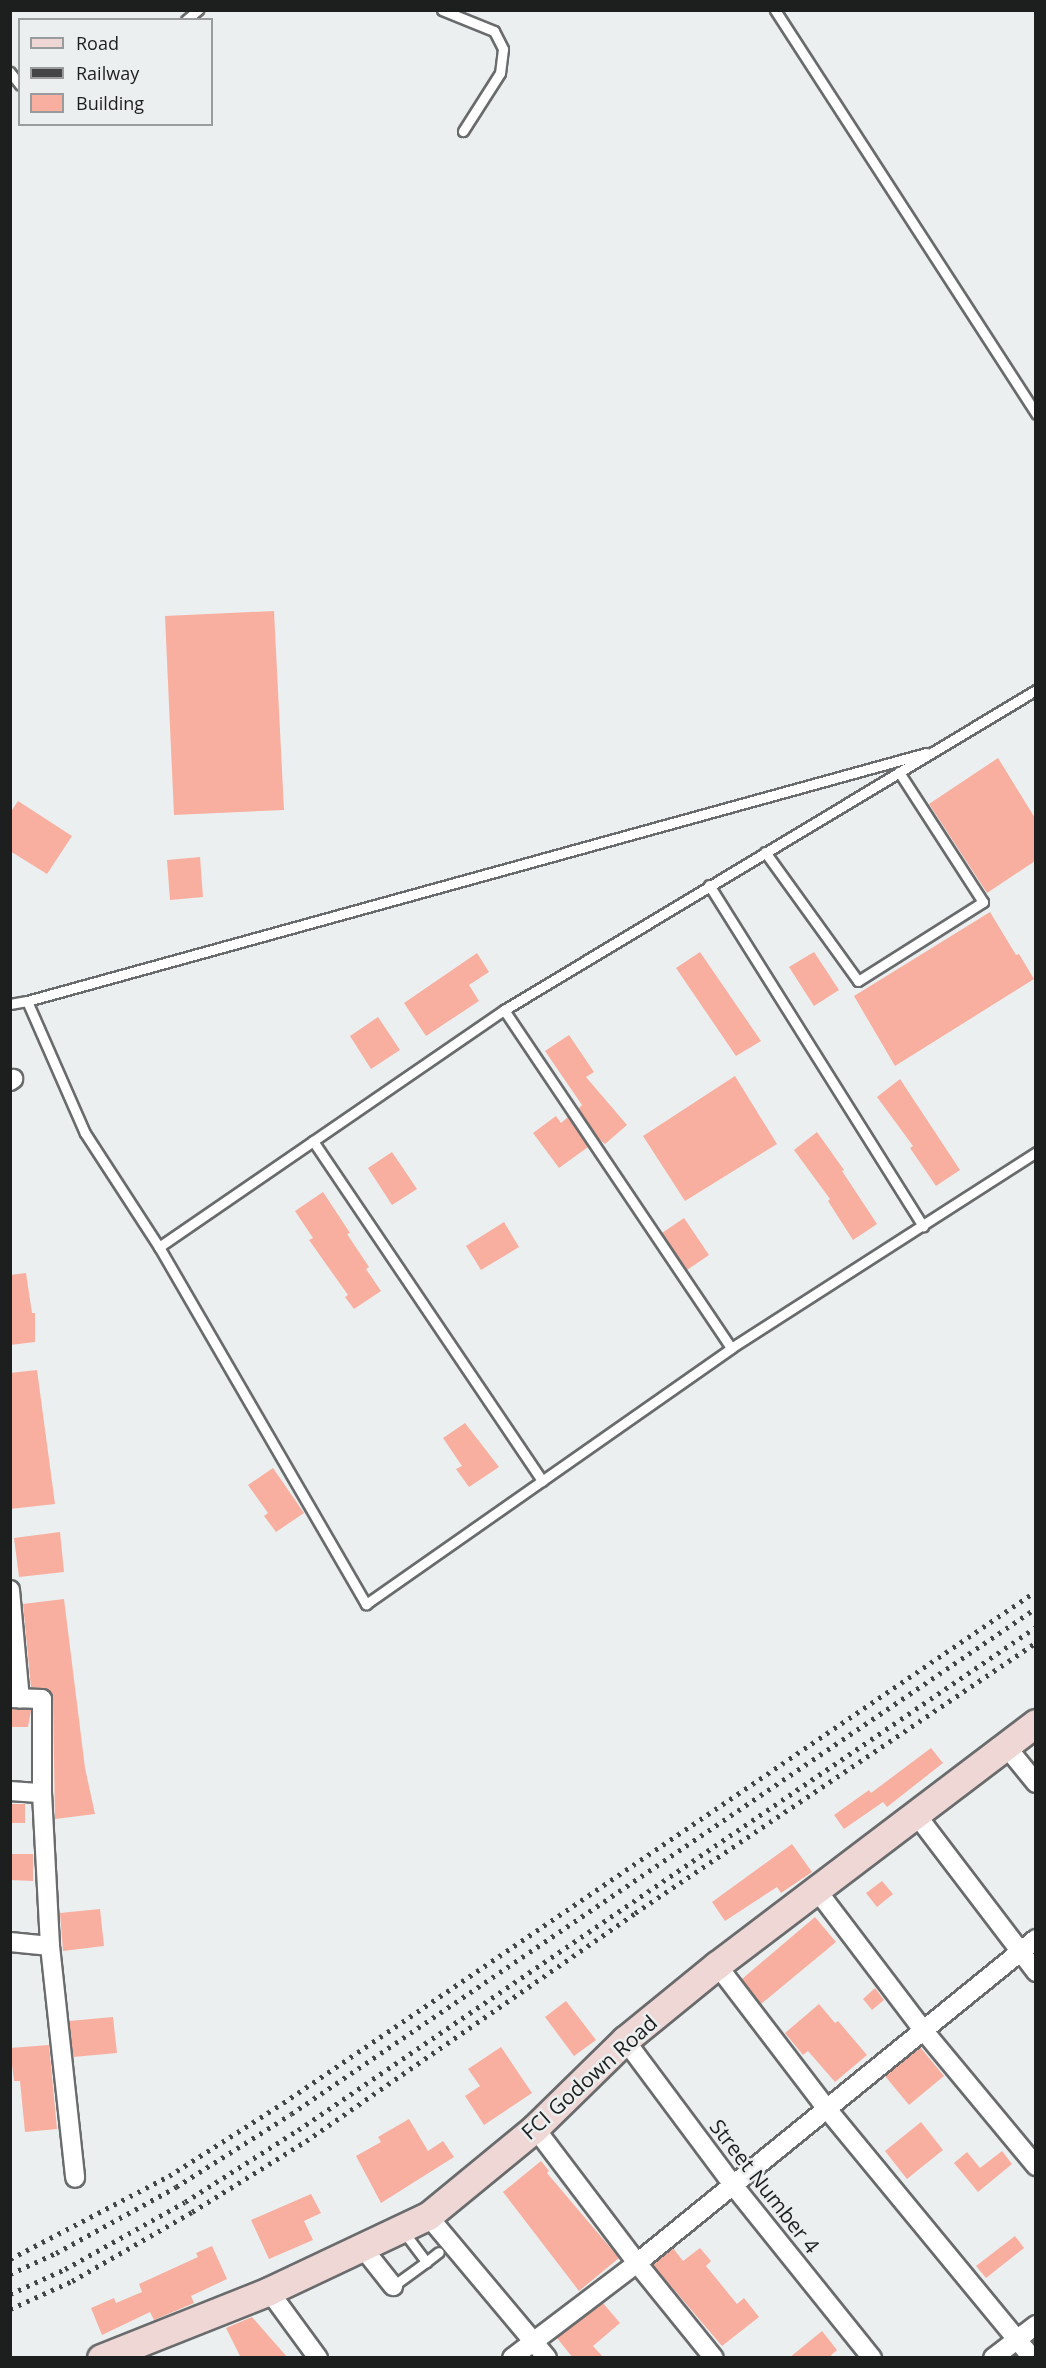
<!DOCTYPE html>
<style>
body{margin:0}
#map{position:relative;width:1046px;height:2368px;overflow:hidden;background:#eceff0;font-family:"Open Sans",sans-serif}
div>[style]{position:absolute}
.building>*{inset:0;background:#f8afa0}
.roads{filter:drop-shadow(2px 0 #696b6c) drop-shadow(-2px 0 #696b6c) drop-shadow(0 2px #696b6c) drop-shadow(0 -2px #696b6c)}
.lane>*{height:9px;margin:-4.5px;padding:0 4.5px;transform-origin:4.5px;border-radius:4.5px;background:#fff}
.street>*{height:18px;margin:-9px;padding:0 9px;transform-origin:9px;border-radius:9px;background:#fff}
.secondary>*{height:27px;margin:-13.5px;padding:0 13.5px;transform-origin:13.5px;border-radius:13.5px;background:#efd7d6}
.rail>*{height:4.5px;margin-top:-2.25px;transform-origin:0;background:repeating-linear-gradient(90deg,#444546 0 3px,transparent 0 9px)}
span{translate:-50% -50%;white-space:nowrap;text-align:center;line-height:1.15;-webkit-text-stroke:5px #eceff0;paint-order:stroke}
.street-label{font-size:21px;color:#1d1e1e}
.frame{position:absolute;inset:0;border:12px solid #1d1e1e;pointer-events:none}
.legend{position:absolute;left:18px;top:18px;width:195px;height:108px;box-sizing:border-box;background:#eceff0;border:2px solid #999b9c;margin:0;padding:8px 10px;list-style:none;font-size:18px;color:#1d1e1e}
.legend li{display:flex;align-items:center;gap:12px;height:30px}
.legend b{width:30px;border:2px solid #999b9c}
</style>
<div id="map">
<div class="building">
<div style="clip-path:polygon(274px 611px,284px 810px,174px 815px,165px 616px)"></div>
<div style="clip-path:polygon(998px 758px,1035px 818px,1035px 861px,987px 893px,929px 804px)"></div>
<div style="clip-path:polygon(18px 801px,72px 836px,47px 874px,10px 851px,10px 813px)"></div>
<div style="clip-path:polygon(200px 857px,203px 897px,170px 900px,167px 860px)"></div>
<div style="clip-path:polygon(990px 912px,1016px 955px,1019px 954px,1034px 979px,895px 1066px,854px 996px)"></div>
<div style="clip-path:polygon(700px 952px,761px 1041px,736px 1056px,676px 968px)"></div>
<div style="clip-path:polygon(814px 952px,839px 990px,814px 1006px,789px 967px)"></div>
<div style="clip-path:polygon(477px 953px,489px 972px,469px 985px,479px 1001px,426px 1036px,404px 1003px)"></div>
<div style="clip-path:polygon(378px 1017px,400px 1050px,371px 1069px,350px 1036px)"></div>
<div style="clip-path:polygon(569px 1035px,594px 1072px,586px 1077px,627px 1125px,605px 1144px,599px 1139px,578px 1109px,582px 1105px,545px 1051px)"></div>
<div style="clip-path:polygon(735px 1076px,777px 1144px,685px 1201px,643px 1136px)"></div>
<div style="clip-path:polygon(900px 1079px,960px 1170px,936px 1186px,910px 1148px,913px 1146px,877px 1097px)"></div>
<div style="clip-path:polygon(556px 1116px,561px 1123px,568px 1117px,588px 1147px,559px 1168px,533px 1133px)"></div>
<div style="clip-path:polygon(817px 1132px,844px 1170px,842px 1171px,877px 1224px,853px 1240px,828px 1201px,830px 1199px,794px 1150px)"></div>
<div style="clip-path:polygon(392px 1152px,417px 1189px,392px 1205px,368px 1168px)"></div>
<div style="clip-path:polygon(323px 1192px,350px 1233px,347px 1234px,369px 1267px,366px 1269px,381px 1291px,354px 1309px,345px 1297px,348px 1295px,309px 1240px,313px 1238px,295px 1211px)"></div>
<div style="clip-path:polygon(684px 1218px,709px 1255px,687px 1270px,662px 1233px)"></div>
<div style="clip-path:polygon(504px 1222px,519px 1247px,481px 1270px,466px 1246px)"></div>
<div style="clip-path:polygon(26px 1273px,32px 1313px,35px 1313px,35px 1342px,10px 1345px,10px 1275px)"></div>
<div style="clip-path:polygon(37px 1370px,55px 1504px,10px 1509px,10px 1373px)"></div>
<div style="clip-path:polygon(465px 1423px,499px 1467px,469px 1487px,456px 1469px,462px 1466px,443px 1438px)"></div>
<div style="clip-path:polygon(273px 1468px,304px 1513px,276px 1532px,264px 1516px,268px 1513px,248px 1485px)"></div>
<div style="clip-path:polygon(60px 1532px,64px 1572px,19px 1577px,14px 1538px)"></div>
<div style="clip-path:polygon(64px 1599px,85px 1768px,95px 1814px,55px 1819px,53px 1698px,47px 1689px,31px 1687px,23px 1604px)"></div>
<div style="clip-path:polygon(10px 1709px,31px 1710px,28px 1727px,10px 1727px)"></div>
<div style="clip-path:polygon(931px 1748px,943px 1763px,887px 1807px,883px 1802px,844px 1829px,834px 1815px,869px 1790px,871px 1793px)"></div>
<div style="clip-path:polygon(10px 1804px,25px 1804px,25px 1823px,10px 1823px)"></div>
<div style="clip-path:polygon(792px 1844px,812px 1872px,781px 1893px,777px 1887px,725px 1921px,712px 1902px)"></div>
<div style="clip-path:polygon(10px 1854px,33px 1854px,33px 1881px,10px 1880px)"></div>
<div style="clip-path:polygon(882px 1881px,893px 1894px,877px 1907px,866px 1893px)"></div>
<div style="clip-path:polygon(100px 1909px,104px 1946px,63px 1951px,60px 1913px)"></div>
<div style="clip-path:polygon(815px 1917px,836px 1942px,761px 2004px,742px 1979px)"></div>
<div style="clip-path:polygon(875px 1988px,884px 2000px,872px 2010px,863px 1999px)"></div>
<div style="clip-path:polygon(566px 2001px,596px 2040px,574px 2056px,545px 2017px)"></div>
<div style="clip-path:polygon(819px 2004px,835px 2023px,838px 2021px,867px 2055px,835px 2082px,808px 2051px,803px 2055px,785px 2033px)"></div>
<div style="clip-path:polygon(113px 2017px,117px 2053px,73px 2057px,69px 2021px)"></div>
<div style="clip-path:polygon(49px 2045px,57px 2129px,25px 2132px,20px 2081px,14px 2081px,10px 2048px)"></div>
<div style="clip-path:polygon(501px 2047px,532px 2093px,484px 2125px,465px 2096px,480px 2086px,468px 2069px)"></div>
<div style="clip-path:polygon(920px 2047px,944px 2076px,909px 2105px,885px 2076px)"></div>
<div style="clip-path:polygon(409px 2119px,428px 2151px,443px 2141px,454px 2157px,381px 2203px,356px 2156px,381px 2142px,378px 2137px)"></div>
<div style="clip-path:polygon(921px 2122px,943px 2150px,907px 2179px,885px 2151px)"></div>
<div style="clip-path:polygon(1002px 2151px,1012px 2164px,978px 2192px,954px 2163px,967px 2152px,980px 2168px)"></div>
<div style="clip-path:polygon(541px 2161px,549px 2171px,547px 2173px,619px 2258px,579px 2291px,503px 2192px)"></div>
<div style="clip-path:polygon(311px 2194px,321px 2213px,304px 2221px,313px 2240px,269px 2259px,251px 2220px)"></div>
<div style="clip-path:polygon(1015px 2236px,1024px 2248px,986px 2278px,976px 2266px)"></div>
<div style="clip-path:polygon(212px 2246px,227px 2279px,191px 2296px,194px 2303px,154px 2320px,150px 2312px,102px 2335px,91px 2308px,114px 2298px,116px 2303px,142px 2292px,139px 2284px,198px 2257px,196px 2253px)"></div>
<div style="clip-path:polygon(673px 2248px,683px 2261px,700px 2248px,711px 2261px,706px 2266px,737px 2304px,744px 2298px,759px 2317px,722px 2346px,653px 2265px)"></div>
<div style="clip-path:polygon(603px 2303px,620px 2323px,593px 2346px,604px 2358px,573px 2358px,557px 2338px)"></div>
<div style="clip-path:polygon(252px 2317px,288px 2358px,241px 2358px,226px 2328px)"></div>
<div style="clip-path:polygon(822px 2331px,837px 2350px,828px 2358px,789px 2358px)"></div>
</div>
<div class="roads">
<div class="lane">
<div style="left:442px;top:10px;width:56px;rotate:22deg"></div>
<div style="left:494px;top:31px;width:20px;rotate:63deg"></div>
<div style="left:503px;top:49px;width:24px;rotate:97deg"></div>
<div style="left:500px;top:73px;width:69px;rotate:122.5deg"></div>
<div style="left:775px;top:10px;width:481px;rotate:57.1deg"></div>
<div style="left:186px;top:20px;width:16px;rotate:-40deg"></div>
<div style="left:10px;top:72px;width:16px;rotate:52deg"></div>
<div style="left:765px;top:852px;width:159px;rotate:54.2deg"></div>
<div style="left:858px;top:981px;width:148px;rotate:-32.3deg"></div>
<div style="left:983px;top:902px;width:155px;rotate:-122.9deg"></div>
<div style="left:709px;top:885px;width:403px;rotate:57.9deg"></div>
<div style="left:27px;top:1001px;width:144px;rotate:66.3deg"></div>
<div style="left:85px;top:1133px;width:136px;rotate:57deg"></div>
<div style="left:159px;top:1247px;width:413px;rotate:59.9deg"></div>
<div style="left:366px;top:1604px;width:446px;rotate:-35deg"></div>
<div style="left:731px;top:1348px;width:363px;rotate:-32.7deg"></div>
<div style="left:10px;top:1004px;width:17px;rotate:-10deg"></div>
<div style="left:27px;top:1001px;width:933px;rotate:-15.42deg"></div>
<div style="left:504px;top:1010px;width:407px;rotate:56.1deg"></div>
<div style="left:313px;top:1141px;width:410px;rotate:56deg"></div>
<div style="left:159px;top:1247px;width:419px;rotate:-34.5deg"></div>
<div style="left:504px;top:1010px;width:621px;rotate:-31.03deg"></div>
<div style="left:403px;top:2231px;width:39px;rotate:53deg"></div>
<div style="left:426px;top:2262px;width:16px;rotate:-38deg"></div>
<div style="left:393px;top:2286px;width:41px;rotate:-36deg"></div>
</div>
<div class="street">
<div style="left:10px;top:1081px;width:4px;rotate:-34deg"></div>
<div style="left:10px;top:1590px;width:109px;rotate:84.8deg"></div>
<div style="left:10px;top:1698px;width:32px;rotate:2deg"></div>
<div style="left:42px;top:1699px;width:94px;rotate:90deg"></div>
<div style="left:42px;top:1793px;width:153px;rotate:87deg"></div>
<div style="left:50px;top:1946px;width:233px;rotate:83.8deg"></div>
<div style="left:1005px;top:1745px;width:49px;rotate:50.8deg"></div>
<div style="left:10px;top:1791px;width:32px;rotate:4deg"></div>
<div style="left:915px;top:1813px;width:200px;rotate:52.7deg"></div>
<div style="left:816px;top:1889px;width:177px;rotate:52.8deg"></div>
<div style="left:923px;top:2030px;width:177px;rotate:50.3deg"></div>
<div style="left:10px;top:1942px;width:40px;rotate:5.7deg"></div>
<div style="left:717px;top:1965px;width:181px;rotate:52.6deg"></div>
<div style="left:827px;top:2109px;width:323px;rotate:50.5deg"></div>
<div style="left:625px;top:2040px;width:181px;rotate:53.3deg"></div>
<div style="left:733px;top:2185px;width:222px;rotate:51.2deg"></div>
<div style="left:535px;top:2128px;width:169px;rotate:52.9deg"></div>
<div style="left:637px;top:2263px;width:122px;rotate:51deg"></div>
<div style="left:428px;top:2216px;width:185px;rotate:50deg"></div>
<div style="left:362px;top:2247px;width:50px;rotate:51.5deg"></div>
<div style="left:269px;top:2291px;width:83px;rotate:53.8deg"></div>
<div style="left:512px;top:2358px;width:157px;rotate:-37.2deg"></div>
<div style="left:637px;top:2263px;width:514px;rotate:-39.08deg"></div>
<div style="left:993px;top:2358px;width:54px;rotate:-37.5deg"></div>
</div>
<div class="secondary">
<div style="left:101px;top:2358px;width:181px;rotate:-21.7deg"></div>
<div style="left:269px;top:2291px;width:176px;rotate:-25.3deg"></div>
<div style="left:428px;top:2216px;width:139px;rotate:-39.4deg"></div>
<div style="left:535px;top:2128px;width:126px;rotate:-44.4deg"></div>
<div style="left:625px;top:2040px;width:119px;rotate:-39.2deg"></div>
<div style="left:717px;top:1965px;width:400px;rotate:-37.2deg"></div>
</div>
</div>
<div class="rail">
<div style="left:10px;top:2259px;width:179px;rotate:-27.6deg"></div>
<div style="left:169px;top:2176px;width:135px;rotate:-32.6deg"></div>
<div style="left:283px;top:2103px;width:911px;rotate:-34.21deg"></div>
<div style="left:10px;top:2274px;width:51px;rotate:-24.5deg"></div>
<div style="left:56px;top:2253px;width:137px;rotate:-28.8deg"></div>
<div style="left:176px;top:2187px;width:136px;rotate:-32.4deg"></div>
<div style="left:291px;top:2114px;width:901px;rotate:-34.18deg"></div>
<div style="left:10px;top:2294px;width:60px;rotate:-24.4deg"></div>
<div style="left:65px;top:2269px;width:137px;rotate:-29.2deg"></div>
<div style="left:185px;top:2202px;width:134px;rotate:-32.5deg"></div>
<div style="left:298px;top:2130px;width:893px;rotate:-34.28deg"></div>
<div style="left:10px;top:2309px;width:68px;rotate:-24.3deg"></div>
<div style="left:72px;top:2281px;width:138px;rotate:-29.9deg"></div>
<div style="left:192px;top:2212px;width:134px;rotate:-31.9deg"></div>
<div style="left:306px;top:2141px;width:400px;rotate:-34.7deg"></div>
<div style="left:635px;top:1913px;width:483px;rotate:-34deg"></div>
</div>
<div class="street-label">
<span style="left:589px;top:2077px;rotate:-42deg">FCI Godown Road</span>
<span style="left:765px;top:2186px;rotate:52deg">Street Number 4</span>
</div>
<div class="frame"></div>
<ul class="legend">
<li><b style="height:8px;background:#efd7d6"></b>Road</li>
<li><b style="height:8px;background:#444546"></b>Railway</li>
<li><b style="height:16px;background:#f8afa0"></b>Building</li>
</ul>
</div>
